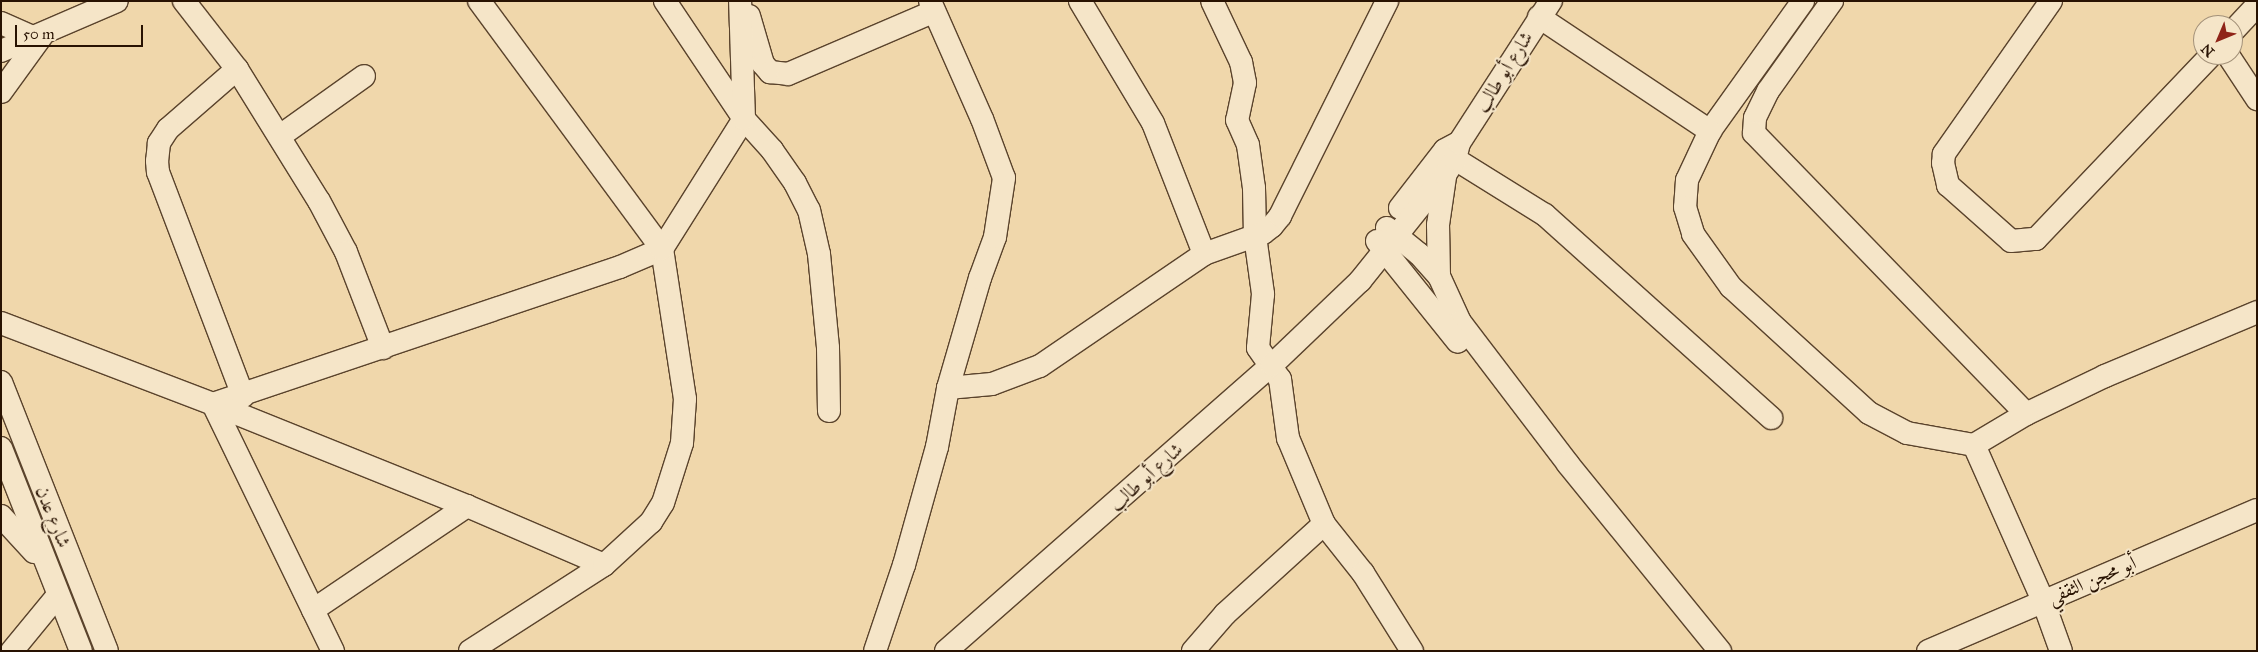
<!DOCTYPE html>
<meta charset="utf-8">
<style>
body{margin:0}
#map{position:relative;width:2258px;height:652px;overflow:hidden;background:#f0d7ab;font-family:"IM FELL Great Primer",Amiri,serif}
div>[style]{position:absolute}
.roads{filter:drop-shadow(1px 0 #5a432c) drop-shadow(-1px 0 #5a432c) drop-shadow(0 1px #5a432c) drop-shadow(0 -1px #5a432c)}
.minor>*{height:22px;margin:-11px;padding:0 11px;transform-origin:11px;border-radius:11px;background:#f5e5c8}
span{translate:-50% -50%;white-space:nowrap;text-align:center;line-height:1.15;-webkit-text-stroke:4px #f5e5c8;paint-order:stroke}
.street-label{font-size:19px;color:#281202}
.frame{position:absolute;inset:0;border:2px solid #281202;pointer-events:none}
.north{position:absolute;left:2193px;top:15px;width:50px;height:50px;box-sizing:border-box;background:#f5e5c8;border:1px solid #a39179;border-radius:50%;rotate:225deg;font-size:14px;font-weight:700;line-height:20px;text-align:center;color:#281202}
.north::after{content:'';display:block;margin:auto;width:18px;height:22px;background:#8f2418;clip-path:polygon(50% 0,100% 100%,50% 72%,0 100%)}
.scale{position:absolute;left:15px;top:25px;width:128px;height:22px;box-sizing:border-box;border:2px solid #281202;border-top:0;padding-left:6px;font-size:15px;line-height:18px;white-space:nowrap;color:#281202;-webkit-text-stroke:4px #f5e5c8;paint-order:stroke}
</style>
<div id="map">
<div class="roads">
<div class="minor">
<div style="left:184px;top:1px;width:86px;rotate:52.1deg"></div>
<div style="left:237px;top:69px;width:155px;rotate:58.2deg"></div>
<div style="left:319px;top:201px;width:58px;rotate:62.1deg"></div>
<div style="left:346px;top:252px;width:103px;rotate:68.9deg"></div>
<div style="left:665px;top:1px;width:142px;rotate:56.2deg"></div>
<div style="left:744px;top:119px;width:42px;rotate:47.9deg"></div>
<div style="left:772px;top:150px;width:40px;rotate:55.1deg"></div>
<div style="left:795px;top:183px;width:30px;rotate:63deg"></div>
<div style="left:809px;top:210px;width:45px;rotate:77.2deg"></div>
<div style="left:819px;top:254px;width:94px;rotate:84.5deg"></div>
<div style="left:828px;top:348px;width:63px;rotate:89.1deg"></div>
<div style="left:1080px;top:1px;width:142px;rotate:59.1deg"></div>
<div style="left:1153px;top:123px;width:141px;rotate:68.7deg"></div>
<div style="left:1212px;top:1px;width:68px;rotate:64.6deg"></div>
<div style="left:1241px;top:62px;width:21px;rotate:79deg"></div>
<div style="left:1245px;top:83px;width:38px;rotate:102deg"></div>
<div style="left:1237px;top:120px;width:27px;rotate:66deg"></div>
<div style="left:1248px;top:145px;width:43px;rotate:82.1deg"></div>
<div style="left:1254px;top:188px;width:48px;rotate:88.8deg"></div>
<div style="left:1255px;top:236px;width:59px;rotate:82.1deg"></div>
<div style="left:1263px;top:294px;width:54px;rotate:95.3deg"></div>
<div style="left:1258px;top:348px;width:38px;rotate:55deg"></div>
<div style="left:1280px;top:379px;width:60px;rotate:82.3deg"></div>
<div style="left:1288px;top:438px;width:93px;rotate:67.3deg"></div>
<div style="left:1324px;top:524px;width:63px;rotate:51.5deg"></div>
<div style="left:1363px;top:573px;width:92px;rotate:57.9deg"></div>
<div style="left:1803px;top:1px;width:160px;rotate:125.6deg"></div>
<div style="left:1710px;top:131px;width:54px;rotate:115.1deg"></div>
<div style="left:1687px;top:180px;width:27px;rotate:94deg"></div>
<div style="left:1685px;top:207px;width:28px;rotate:73deg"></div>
<div style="left:1693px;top:234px;width:65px;rotate:54.4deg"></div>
<div style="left:1731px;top:287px;width:187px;rotate:42.4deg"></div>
<div style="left:1869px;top:413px;width:43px;rotate:27.8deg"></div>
<div style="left:1907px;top:433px;width:68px;rotate:10.2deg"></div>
<div style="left:1974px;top:445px;width:61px;rotate:-30.8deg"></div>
<div style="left:2026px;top:414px;width:88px;rotate:-25.7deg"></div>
<div style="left:2105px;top:376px;width:165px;rotate:-22.8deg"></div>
<div style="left:1832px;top:1px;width:110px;rotate:125.4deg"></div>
<div style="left:1768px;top:91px;width:30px;rotate:116deg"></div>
<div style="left:1755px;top:118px;width:15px;rotate:94deg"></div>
<div style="left:1754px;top:133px;width:391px;rotate:45.9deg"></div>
<div style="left:2051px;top:1px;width:187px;rotate:125deg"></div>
<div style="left:1944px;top:154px;width:9px;rotate:96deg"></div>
<div style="left:1943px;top:163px;width:23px;rotate:77deg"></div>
<div style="left:1948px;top:185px;width:84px;rotate:41.6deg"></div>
<div style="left:2011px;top:241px;width:25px;rotate:-5deg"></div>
<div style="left:2036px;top:239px;width:254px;rotate:-46.4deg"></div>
<div style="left:749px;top:16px;width:50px;rotate:73.7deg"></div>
<div style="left:763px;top:64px;width:11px;rotate:49deg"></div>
<div style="left:770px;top:72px;width:18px;rotate:6deg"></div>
<div style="left:788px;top:74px;width:158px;rotate:-23.2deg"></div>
<div style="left:1539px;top:17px;width:206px;rotate:33.7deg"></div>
<div style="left:1px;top:23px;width:34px;rotate:24deg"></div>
<div style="left:2233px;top:31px;width:35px;rotate:-47deg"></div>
<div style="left:1px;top:51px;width:126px;rotate:-23.3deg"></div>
<div style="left:2228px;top:55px;width:53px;rotate:56.6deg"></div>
<div style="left:237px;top:69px;width:91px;rotate:139deg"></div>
<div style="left:168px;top:129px;width:17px;rotate:123deg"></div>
<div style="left:159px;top:143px;width:18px;rotate:96deg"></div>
<div style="left:157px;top:161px;width:11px;rotate:85deg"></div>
<div style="left:158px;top:172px;width:240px;rotate:69.2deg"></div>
<div style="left:1px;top:92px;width:72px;rotate:-54.1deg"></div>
<div style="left:280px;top:136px;width:103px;rotate:-35.5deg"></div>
<div style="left:1455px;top:159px;width:106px;rotate:31.9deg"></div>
<div style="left:1545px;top:215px;width:304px;rotate:41.9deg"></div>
<div style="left:1400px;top:208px;width:73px;rotate:-52.2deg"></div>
<div style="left:1445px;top:150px;width:15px;rotate:-28deg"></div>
<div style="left:1387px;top:228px;width:41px;rotate:39.1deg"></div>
<div style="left:1419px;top:254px;width:30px;rotate:48deg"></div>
<div style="left:1439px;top:276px;width:51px;rotate:65.5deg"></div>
<div style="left:1460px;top:322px;width:178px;rotate:52.7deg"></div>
<div style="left:1568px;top:464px;width:241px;rotate:50.9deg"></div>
<div style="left:1377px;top:241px;width:129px;rotate:51.3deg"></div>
<div style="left:1439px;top:276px;width:51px;rotate:-91.1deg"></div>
<div style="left:1438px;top:225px;width:49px;rotate:-81.7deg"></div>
<div style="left:1px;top:323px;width:227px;rotate:20.9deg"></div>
<div style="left:213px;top:404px;width:429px;rotate:-18.6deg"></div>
<div style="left:620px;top:267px;width:46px;rotate:-23.2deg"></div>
<div style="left:662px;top:249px;width:154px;rotate:-57.8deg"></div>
<div style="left:744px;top:119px;width:118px;rotate:-91.9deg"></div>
<div style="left:1px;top:382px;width:289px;rotate:68.5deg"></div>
<div style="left:948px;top:388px;width:44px;rotate:-5.2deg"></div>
<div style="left:992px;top:384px;width:51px;rotate:-20.6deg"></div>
<div style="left:1040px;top:366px;width:199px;rotate:-34.3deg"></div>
<div style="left:1204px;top:254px;width:63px;rotate:-19.6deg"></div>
<div style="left:1263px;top:233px;width:11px;rotate:-38deg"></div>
<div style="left:1272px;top:226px;width:13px;rotate:-51deg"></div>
<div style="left:1280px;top:216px;width:240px;rotate:-63.5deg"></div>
<div style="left:213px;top:404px;width:274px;rotate:21.9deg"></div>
<div style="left:467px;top:506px;width:149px;rotate:23.3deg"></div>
<div style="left:213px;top:404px;width:275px;rotate:64.1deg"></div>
<div style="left:1974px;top:445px;width:171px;rotate:66.1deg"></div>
<div style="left:2043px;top:601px;width:53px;rotate:70.2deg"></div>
<div style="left:1px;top:448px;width:218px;rotate:68.5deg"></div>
<div style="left:1px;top:516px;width:49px;rotate:47.5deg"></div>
<div style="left:313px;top:610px;width:186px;rotate:-34deg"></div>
<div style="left:12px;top:651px;width:72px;rotate:-50.6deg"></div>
<div style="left:470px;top:651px;width:159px;rotate:-32.7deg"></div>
<div style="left:604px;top:565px;width:64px;rotate:-42.5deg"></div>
<div style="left:651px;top:522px;width:22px;rotate:-58deg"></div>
<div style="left:663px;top:503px;width:63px;rotate:-72.4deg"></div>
<div style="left:682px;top:443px;width:44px;rotate:-86.1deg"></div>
<div style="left:685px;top:399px;width:152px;rotate:-98.7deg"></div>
<div style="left:662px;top:249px;width:308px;rotate:-126.4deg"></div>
<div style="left:875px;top:651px;width:91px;rotate:-71.4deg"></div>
<div style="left:904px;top:565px;width:123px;rotate:-74.4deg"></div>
<div style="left:937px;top:447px;width:60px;rotate:-79.4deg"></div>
<div style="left:948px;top:388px;width:115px;rotate:-73.8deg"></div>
<div style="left:980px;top:278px;width:44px;rotate:-69.9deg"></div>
<div style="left:995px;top:237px;width:60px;rotate:-81.3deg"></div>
<div style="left:1004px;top:178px;width:63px;rotate:-110.4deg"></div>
<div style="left:982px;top:119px;width:129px;rotate:-113.8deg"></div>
<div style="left:946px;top:651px;width:434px;rotate:-41.3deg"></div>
<div style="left:1272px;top:365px;width:122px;rotate:-43.7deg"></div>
<div style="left:1360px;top:281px;width:136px;rotate:-51.3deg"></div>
<div style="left:1445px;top:175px;width:19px;rotate:-58deg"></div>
<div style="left:1455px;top:159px;width:16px;rotate:-76deg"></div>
<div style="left:1459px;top:143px;width:169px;rotate:-57.1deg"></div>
<div style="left:1193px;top:651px;width:49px;rotate:-49.1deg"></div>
<div style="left:1225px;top:614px;width:134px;rotate:-42.3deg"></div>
<div style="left:1928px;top:651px;width:358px;rotate:-23.2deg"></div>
</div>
</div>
<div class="street-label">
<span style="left:1504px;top:72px;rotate:-58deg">شارع أبو طالب</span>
<span style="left:1146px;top:477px;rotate:-42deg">شارع أبو طالب</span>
<span style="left:53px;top:517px;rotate:68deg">شارع عدن</span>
<span style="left:2092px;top:580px;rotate:-23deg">أبو محجن الثقفي</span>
</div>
<div class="frame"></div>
<div class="north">N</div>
<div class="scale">50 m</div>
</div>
